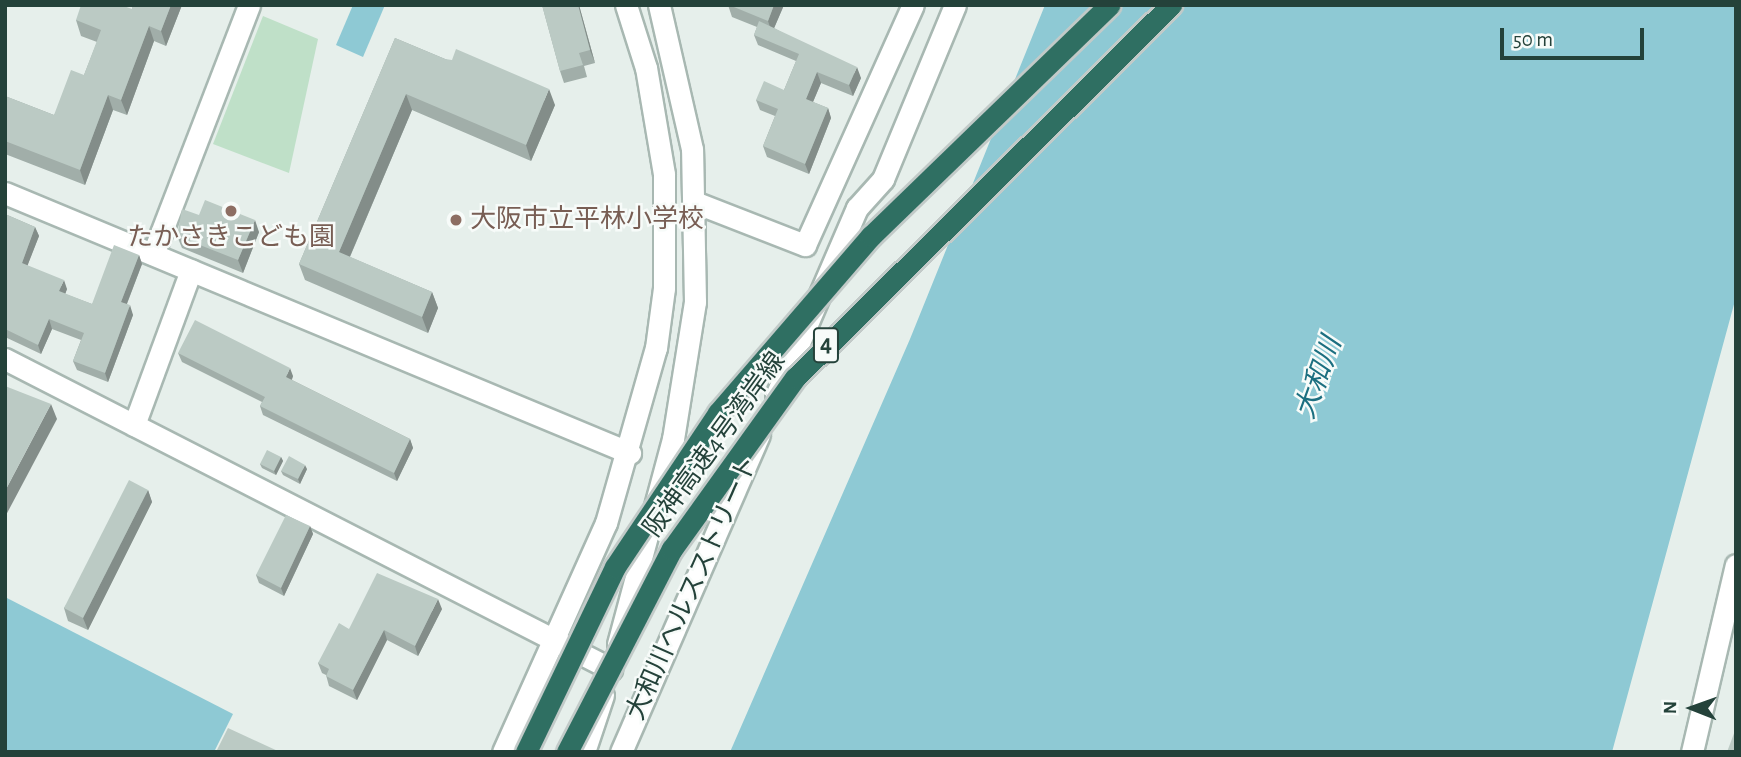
<!DOCTYPE html>
<meta charset="utf-8">
<style>
body{margin:0}
#map{position:relative;width:1741px;height:757px;overflow:hidden;background:#e6efeb;font-family:"Alegreya Sans","Noto Sans JP",sans-serif}
div>[style]{position:absolute}
.green>*{inset:0;background:#bfe0c8}
.water>*{inset:0;background:#8ec9d4}
.roads{filter:drop-shadow(2px 0 #a8b8b2) drop-shadow(-2px 0 #a8b8b2) drop-shadow(0 2px #a8b8b2) drop-shadow(0 -2px #a8b8b2)}
.minor>*{height:21px;margin:-10.5px;padding:0 10.5px;transform-origin:10.5px;border-radius:10.5px;background:#fff}
.bridges{filter:drop-shadow(2px 0 #c2cac8) drop-shadow(-2px 0 #c2cac8) drop-shadow(0 2px #c2cac8) drop-shadow(0 -2px #c2cac8)}
.highway-bridge>*{height:21px;margin:-10.5px;padding:0 10.5px;transform-origin:10.5px;border-radius:10.5px;background:#2f6f62}
.wall>*{inset:0;background:#a1aea9}
.shaded-wall>*{inset:0;background:#838d89}
.building>*{inset:0;background:#bbcac4}
.dots>*{width:19px;height:19px;translate:-50% -50%;box-sizing:border-box;border:4px solid #f7fbf9;border-radius:50%}
span{translate:-50% -50%;white-space:nowrap;text-align:center;line-height:1.15;-webkit-text-stroke:5px #f7fbf9;paint-order:stroke}
.shield-label span{padding:2px 5px;background:#f7fbf9;border:2px solid;border-radius:5px;-webkit-text-stroke-width:0}
.shield-label{font-size:24px;color:#24423a;font-weight:700}
.education-label{font-size:26px;color:#785e54}
.left{translate:0 -50%;text-align:left}
.street-label{font-size:26px;color:#24423a}
.water-label{font-size:28px;color:#1c6f80;font-style:italic}
.frame{position:absolute;inset:0;border:7px solid #24423a;pointer-events:none}
.north{position:absolute;left:1657px;top:673px;width:70px;height:70px;-webkit-text-stroke:5px #f7fbf9;paint-order:stroke;rotate:271deg;font-size:19px;font-weight:700;line-height:28px;text-align:center;color:#24423a}
.north::after{content:'';display:block;margin:auto;width:24px;height:32px;background:#24423a;clip-path:polygon(50% 0,100% 100%,50% 72%,0 100%)}
.scale{position:absolute;left:1500px;top:28px;width:144px;height:32px;box-sizing:border-box;border:4px solid #24423a;border-top:0;padding-left:9px;font-size:21px;line-height:24px;white-space:nowrap;color:#24423a;-webkit-text-stroke:5px #f7fbf9;paint-order:stroke}
</style>
<div id="map">
<div class="green">
<div style="clip-path:polygon(263px 16px,318px 39px,289px 173px,213px 144px)"></div>
</div>
<div class="water">
<div style="clip-path:polygon(353px 5px,385px 5px,363px 57px,336px 45px)"></div>
<div style="clip-path:polygon(1045px 5px,1736px 5px,1736px 297px,1612px 752px,730px 752px,910px 339px)"></div>
<div style="clip-path:polygon(5px 597px,233px 714px,214px 752px,5px 752px)"></div>
</div>
<div class="roads">
<div class="minor">
<div style="left:5px;top:193px;width:677px;rotate:22.59deg"></div>
<div style="left:697px;top:203px;width:116px;rotate:21.3deg"></div>
<div style="left:805px;top:245px;width:263px;rotate:-65.8deg"></div>
<div style="left:153px;top:254px;width:267px;rotate:-68.9deg"></div>
<div style="left:5px;top:359px;width:681px;rotate:27.09deg"></div>
<div style="left:776px;top:396px;width:205px;rotate:-66.7deg"></div>
<div style="left:857px;top:208px;width:39px;rotate:-48deg"></div>
<div style="left:883px;top:179px;width:188px;rotate:-67.5deg"></div>
<div style="left:134px;top:425px;width:165px;rotate:-69.8deg"></div>
<div style="left:618px;top:644px;width:212px;rotate:-75deg"></div>
<div style="left:673px;top:439px;width:139px;rotate:-80.9deg"></div>
<div style="left:695px;top:302px;width:153px;rotate:-91.1deg"></div>
<div style="left:692px;top:149px;width:148px;rotate:-102.9deg"></div>
<div style="left:503px;top:752px;width:251px;rotate:-65.8deg"></div>
<div style="left:606px;top:523px;width:182px;rotate:-74.1deg"></div>
<div style="left:656px;top:348px;width:61px;rotate:-82.4deg"></div>
<div style="left:664px;top:288px;width:114px;rotate:-90deg"></div>
<div style="left:664px;top:174px;width:108px;rotate:-99.6deg"></div>
<div style="left:646px;top:68px;width:66px;rotate:-107.6deg"></div>
<div style="left:584px;top:752px;width:60px;rotate:-71.6deg"></div>
<div style="left:621px;top:752px;width:346px;rotate:-66.5deg"></div>
<div style="left:1692px;top:752px;width:192px;rotate:-76.8deg"></div>
</div>
</div>
<div class="bridges">
<div class="highway-bridge">
<div style="left:526px;top:752px;width:205px;rotate:-64.3deg"></div>
<div style="left:615px;top:567px;width:185px;rotate:-56.2deg"></div>
<div style="left:718px;top:413px;width:234px;rotate:-49.2deg"></div>
<div style="left:871px;top:236px;width:332px;rotate:-44.1deg"></div>
<div style="left:567px;top:752px;width:229px;rotate:-62.7deg"></div>
<div style="left:672px;top:549px;width:211px;rotate:-54.3deg"></div>
<div style="left:795px;top:378px;width:530px;rotate:-44.77deg"></div>
</div>
</div>
<div class="wall">
<div style="clip-path:polygon(133px 5px,182px 5px,166px 46px,154px 41px,127px 115px,113px 110px,85px 185px,5px 154px,5px 96px,54px 115px,84px 75px,97px 42px,81px 36px,76px 20px,132px 9px)"></div>
<div style="clip-path:polygon(542px 5px,579px 5px,595px 63px,584px 66px,587px 77px,564px 83px,560px 71px)"></div>
<div style="clip-path:polygon(728px 5px,784px 5px,774px 28px,861px 78px,853px 96px,821px 83px,813px 102px,828px 108px,831px 118px,809px 174px,767px 157px,763px 146px,775px 116px,760px 110px,756px 100px,784px 90px,796px 61px,758px 45px,754px 35px,757px 27px,732px 17px)"></div>
<div style="clip-path:polygon(395px 38px,555px 105px,531px 161px,412px 110px,350px 257px,432px 292px,438px 308px,428px 333px,305px 280px,299px 264px)"></div>
<div style="clip-path:polygon(5px 214px,35px 227px,39px 236px,27px 266px,67px 289px,65px 294px,92px 304px,139px 255px,142px 264px,127px 304px,133px 315px,108px 382px,77px 370px,73px 361px,81px 340px,52px 329px,41px 354px,5px 337px)"></div>
<div style="clip-path:polygon(199px 215px,259px 232px,243px 273px,182px 248px,177px 236px)"></div>
<div style="clip-path:polygon(178px 353px,293px 376px,292px 380px,410px 439px,413px 448px,397px 481px,263px 415px,260px 406px,262px 402px,182px 362px)"></div>
<div style="clip-path:polygon(281px 457px,283px 461px,276px 475px,262px 468px,260px 464px)"></div>
<div style="clip-path:polygon(307px 469px,300px 484px,283px 475px,281px 471px)"></div>
<div style="clip-path:polygon(148px 490px,152px 502px,88px 630px,68px 621px,64px 608px)"></div>
<div style="clip-path:polygon(310px 526px,313px 534px,284px 596px,259px 583px,256px 575px)"></div>
<div style="clip-path:polygon(442px 609px,418px 656px,387px 640px,357px 700px,329px 686px,326px 675px,322px 673px,318px 663px,349px 629px)"></div>
</div>
<div class="shaded-wall">
<div style="clip-path:polygon(171px 5px,182px 5px,166px 46px,161px 31px)"></div>
<div style="clip-path:polygon(578px 5px,579px 5px,595px 63px,590px 50px)"></div>
<div style="clip-path:polygon(774px 5px,784px 5px,772px 33px,768px 21px)"></div>
<div style="clip-path:polygon(149px 26px,154px 41px,127px 115px,121px 100px)"></div>
<div style="clip-path:polygon(857px 67px,861px 78px,853px 96px,849px 85px)"></div>
<div style="clip-path:polygon(817px 72px,821px 83px,810px 109px,806px 99px)"></div>
<div style="clip-path:polygon(549px 89px,555px 105px,531px 161px,526px 145px)"></div>
<div style="clip-path:polygon(406px 94px,412px 110px,345px 268px,339px 252px)"></div>
<div style="clip-path:polygon(108px 95px,113px 110px,85px 185px,80px 170px)"></div>
<div style="clip-path:polygon(828px 108px,831px 118px,809px 174px,805px 164px)"></div>
<div style="clip-path:polygon(255px 220px,259px 232px,243px 273px,238px 260px)"></div>
<div style="clip-path:polygon(35px 227px,39px 236px,25px 272px,22px 263px)"></div>
<div style="clip-path:polygon(139px 255px,142px 264px,124px 311px,121px 302px)"></div>
<div style="clip-path:polygon(64px 280px,67px 289px,63px 300px,59px 291px)"></div>
<div style="clip-path:polygon(432px 292px,438px 308px,428px 333px,422px 317px)"></div>
<div style="clip-path:polygon(130px 305px,133px 315px,108px 382px,105px 373px)"></div>
<div style="clip-path:polygon(49px 319px,52px 329px,41px 354px,38px 345px)"></div>
<div style="clip-path:polygon(290px 368px,293px 376px,289px 386px,286px 377px)"></div>
<div style="clip-path:polygon(51px 404px,57px 419px,5px 517px,5px 491px)"></div>
<div style="clip-path:polygon(410px 439px,413px 448px,397px 481px,394px 473px)"></div>
<div style="clip-path:polygon(281px 457px,283px 461px,276px 475px,274px 471px)"></div>
<div style="clip-path:polygon(305px 465px,307px 469px,300px 484px,298px 479px)"></div>
<div style="clip-path:polygon(148px 490px,152px 502px,88px 630px,83px 618px)"></div>
<div style="clip-path:polygon(310px 526px,313px 534px,284px 596px,281px 588px)"></div>
<div style="clip-path:polygon(438px 599px,442px 609px,418px 656px,415px 646px)"></div>
<div style="clip-path:polygon(384px 630px,387px 640px,357px 700px,353px 690px)"></div>
</div>
<div class="building">
<div style="clip-path:polygon(81px 5px,121px 5px,132px 9px,133px 5px,171px 5px,161px 31px,149px 26px,121px 100px,108px 95px,80px 170px,5px 141px,5px 96px,54px 115px,71px 70px,84px 75px,101px 30px,76px 20px)"></div>
<div style="clip-path:polygon(542px 5px,578px 5px,590px 50px,579px 53px,583px 65px,560px 71px)"></div>
<div style="clip-path:polygon(729px 5px,774px 5px,768px 21px)"></div>
<div style="clip-path:polygon(759px 21px,857px 67px,849px 85px,817px 72px,806px 99px,828px 108px,805px 164px,763px 146px,778px 109px,756px 100px,764px 81px,784px 90px,799px 54px,754px 35px)"></div>
<div style="clip-path:polygon(395px 38px,445px 59px,452px 60px,456px 49px,549px 89px,526px 145px,406px 94px,339px 252px,432px 292px,422px 317px,299px 264px)"></div>
<div style="clip-path:polygon(205px 200px,255px 220px,238px 260px,177px 236px,182px 209px,199px 215px)"></div>
<div style="clip-path:polygon(5px 214px,35px 227px,22px 263px,64px 280px,59px 291px,92px 304px,114px 245px,139px 255px,121px 302px,130px 305px,105px 373px,73px 361px,84px 333px,49px 319px,38px 345px,5px 329px)"></div>
<div style="clip-path:polygon(195px 320px,290px 368px,286px 377px,410px 439px,394px 473px,260px 406px,265px 397px,178px 353px)"></div>
<div style="clip-path:polygon(5px 386px,51px 404px,5px 491px)"></div>
<div style="clip-path:polygon(267px 450px,281px 457px,274px 471px,260px 464px)"></div>
<div style="clip-path:polygon(289px 456px,305px 465px,298px 479px,281px 471px)"></div>
<div style="clip-path:polygon(129px 480px,148px 490px,83px 618px,64px 608px)"></div>
<div style="clip-path:polygon(286px 515px,310px 526px,281px 588px,256px 575px)"></div>
<div style="clip-path:polygon(377px 573px,438px 599px,415px 646px,384px 630px,353px 690px,326px 676px,329px 669px,318px 663px,339px 623px,349px 629px)"></div>
<div style="clip-path:polygon(228px 728px,280px 752px,216px 752px)"></div>
<div style="clip-path:polygon(1736px 728px,1736px 752px,1727px 752px)"></div>
</div>
<div class="dots">
<div style="left:231px;top:211px;background:#8d6e63"></div>
<div style="left:456px;top:220px;background:#8d6e63"></div>
</div>
<div class="shield-label">
<span style="left:826px;top:345px">4</span>
</div>
<div class="education-label">
<span class="left" style="left:470px;top:220px">大阪市立平林小学校</span>
<span style="left:231px;top:238px">たかさきこども園</span>
</div>
<div class="street-label">
<span style="left:715px;top:445px;rotate:-54deg">阪神高速4号湾岸線</span>
<span style="left:693px;top:588px;rotate:-66deg">大和川ヘルスストリート</span>
</div>
<div class="water-label">
<span style="left:1319px;top:378px;rotate:-70deg">大和川</span>
</div>
<div class="frame"></div>
<div class="north">N</div>
<div class="scale">50 m</div>
</div>
